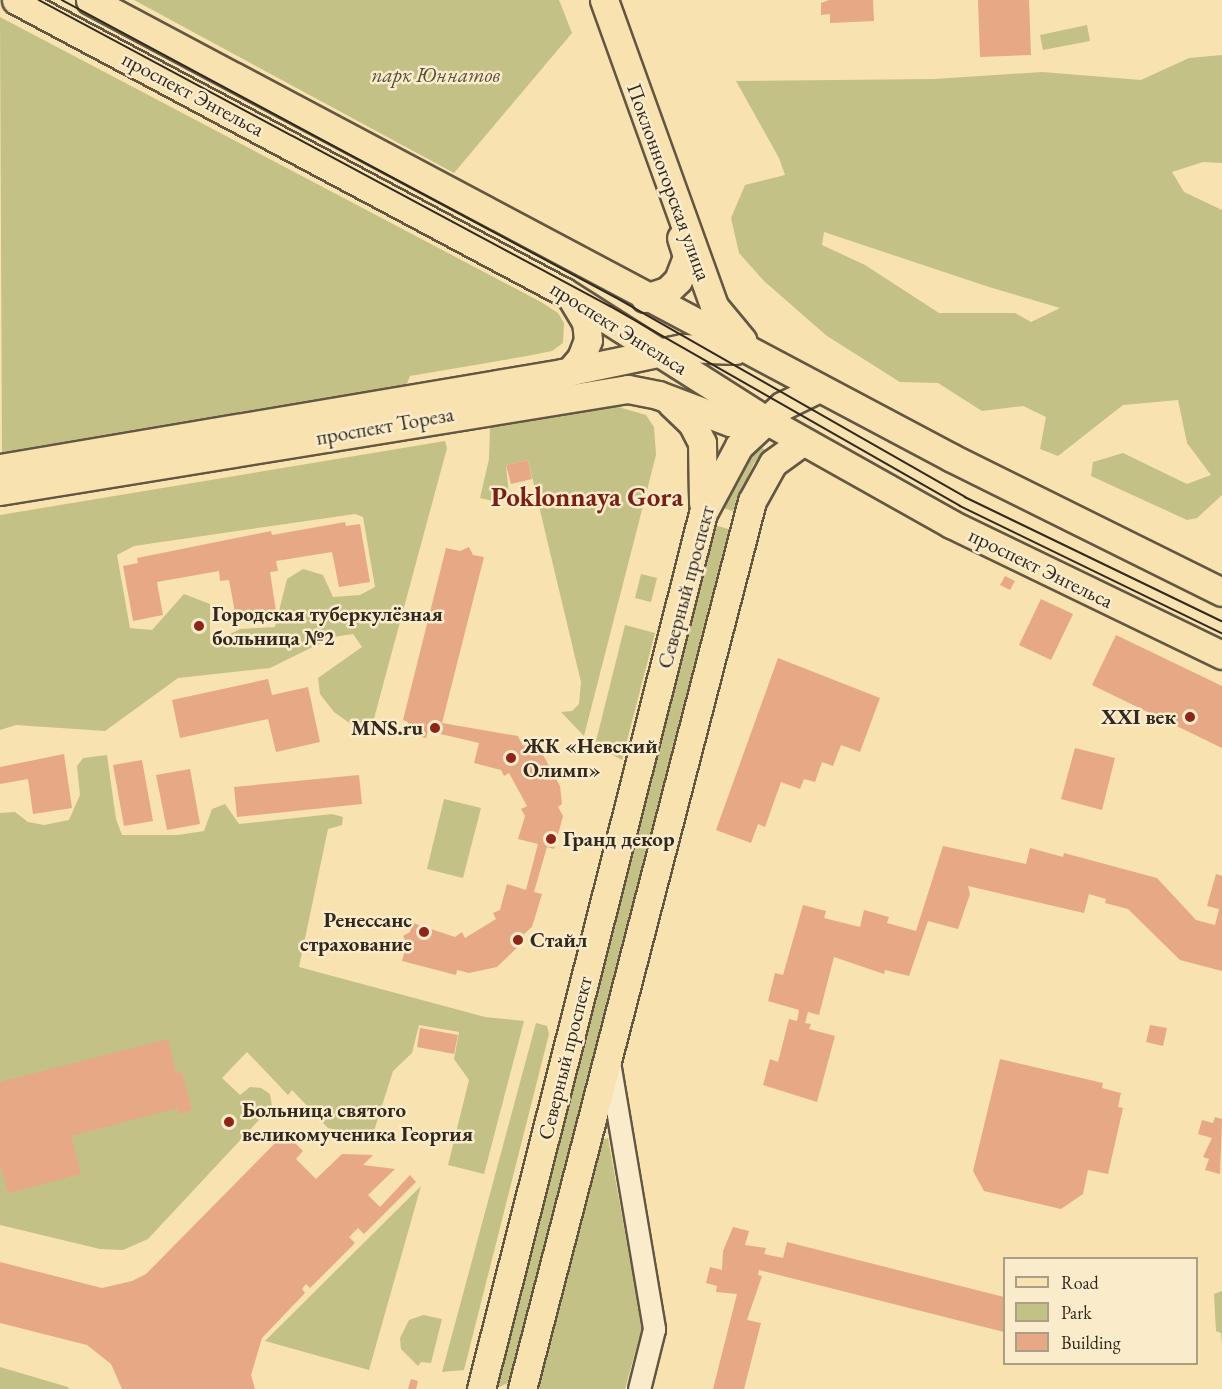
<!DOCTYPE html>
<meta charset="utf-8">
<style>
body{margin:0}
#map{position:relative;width:1222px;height:1389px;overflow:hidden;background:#f8e2af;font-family:"EB Garamond",serif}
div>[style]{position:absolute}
.green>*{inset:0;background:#c4c186}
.building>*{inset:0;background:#e7a885}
.roads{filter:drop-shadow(2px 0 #635744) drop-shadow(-2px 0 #635744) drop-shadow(0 2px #635744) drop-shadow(0 -2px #635744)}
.minor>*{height:21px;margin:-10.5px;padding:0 10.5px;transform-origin:10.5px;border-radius:10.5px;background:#faeccb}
.major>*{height:27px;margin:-13.5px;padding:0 13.5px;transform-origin:13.5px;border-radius:13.5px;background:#f8e2af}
.tram>*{height:1.5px;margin:-0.75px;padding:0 0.75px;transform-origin:0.75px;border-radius:0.75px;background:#312920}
.dots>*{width:16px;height:16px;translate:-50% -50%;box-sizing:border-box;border:3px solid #faeccb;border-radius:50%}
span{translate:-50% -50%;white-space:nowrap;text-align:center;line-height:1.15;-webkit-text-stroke:5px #faeccb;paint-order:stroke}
.park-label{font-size:21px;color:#564f3a;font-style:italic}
.street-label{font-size:21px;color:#312920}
.poi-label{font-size:21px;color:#312920;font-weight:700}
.left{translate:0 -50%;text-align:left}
.right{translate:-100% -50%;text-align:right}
.district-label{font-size:27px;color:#7a1f14;font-weight:700}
.legend{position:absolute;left:1003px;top:1257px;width:195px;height:108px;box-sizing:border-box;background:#faeccb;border:2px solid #aa9e87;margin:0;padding:8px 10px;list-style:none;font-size:18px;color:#312920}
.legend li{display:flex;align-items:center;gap:12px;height:30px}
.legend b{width:30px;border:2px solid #aa9e87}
</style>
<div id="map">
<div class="green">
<div style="clip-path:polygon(134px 0,559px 0,572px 33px,454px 173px)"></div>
<div style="clip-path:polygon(0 17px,541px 302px,558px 313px,564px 323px,563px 343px,552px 351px,527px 356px,410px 376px,406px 386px,2px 453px)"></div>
<div style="clip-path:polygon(1087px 25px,1090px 41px,1043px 50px,1040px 35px)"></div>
<div style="clip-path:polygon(evenodd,1222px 55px,1222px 163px,1203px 162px,1172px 172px,1184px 192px,1222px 210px,1222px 495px,1197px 518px,1187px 520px,1091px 476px,1093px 462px,1123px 453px,1187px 484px,1211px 475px,1187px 443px,1178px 400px,1123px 405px,1058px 456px,1040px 449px,1046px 417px,1023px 406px,982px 411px,938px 383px,900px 382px,827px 336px,764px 281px,739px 253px,731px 218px,745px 185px,785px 175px,779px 158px,736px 81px,934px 79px,1042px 72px,1141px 80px,1189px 58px,1222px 55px,824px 232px,989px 287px,1060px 308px,1031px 322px,1015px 313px,939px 313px,865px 265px,822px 245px,824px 232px)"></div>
<div style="clip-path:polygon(615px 406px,646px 415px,654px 427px,656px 455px,584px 736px,561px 712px,572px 711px,579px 704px,581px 682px,528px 460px,506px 465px,509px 495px,493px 501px,480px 498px,489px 459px,490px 426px)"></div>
<div style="clip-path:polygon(evenodd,445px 441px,447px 448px,369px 737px,334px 712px,320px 694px,318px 678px,362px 647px,353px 634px,333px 637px,270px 668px,178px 678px,105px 731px,16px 725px,0 730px,0 515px,445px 441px,355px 514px,363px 517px,375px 587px,360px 595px,333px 597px,323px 575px,303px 569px,287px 579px,275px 627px,240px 629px,210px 644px,210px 604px,184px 594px,152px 630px,130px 628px,117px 555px,134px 546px,355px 514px)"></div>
<div style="clip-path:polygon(756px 445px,768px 451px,754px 463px,733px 511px,719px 507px,732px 478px)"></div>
<div style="clip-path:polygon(713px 525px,729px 529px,508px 1383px,497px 1388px,492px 1380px)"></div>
<div style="clip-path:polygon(641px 574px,657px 578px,651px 602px,635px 598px)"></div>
<div style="clip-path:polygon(625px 625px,655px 633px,622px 760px,595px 745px)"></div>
<div style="clip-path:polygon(107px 755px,116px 819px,122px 835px,178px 835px,204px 831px,212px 809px,225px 804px,239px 824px,332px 814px,343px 817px,342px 825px,328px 829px,299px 967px,485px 1017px,524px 1021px,484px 1174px,448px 1165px,469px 1080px,454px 1059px,459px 1032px,419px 1025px,412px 1053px,393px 1071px,373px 1134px,366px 1137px,328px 1128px,292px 1090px,288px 1095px,247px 1052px,222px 1078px,240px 1095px,250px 1087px,261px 1088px,270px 1094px,272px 1106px,148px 1239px,123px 1250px,100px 1249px,0 1225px,0 813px,15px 812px,28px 822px,44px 825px,69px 820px,80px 795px,77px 766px,83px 758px)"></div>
<div style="clip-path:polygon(444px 799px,481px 808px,463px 878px,427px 869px)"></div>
<div style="clip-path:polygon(536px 1023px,547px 1026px,549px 1034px,464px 1370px,442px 1372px)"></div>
<div style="clip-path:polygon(608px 1138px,642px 1327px,625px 1389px,536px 1389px,602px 1140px)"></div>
<div style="clip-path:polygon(421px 1186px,369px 1370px,265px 1341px)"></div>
<div style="clip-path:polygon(1222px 1291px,1222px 1345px,1221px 1333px,1216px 1331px,1214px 1294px)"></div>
<div style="clip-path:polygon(423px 1315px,442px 1319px,431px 1363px,421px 1362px,418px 1366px,401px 1349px,400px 1338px,409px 1320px)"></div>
<div style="clip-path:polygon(0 1367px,68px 1387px,69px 1389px,0 1389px)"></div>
</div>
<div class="building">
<div style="clip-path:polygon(829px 0,873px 0,874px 21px,830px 23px,830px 14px,821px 15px,821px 3px)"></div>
<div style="clip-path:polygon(978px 0,1029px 0,1031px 55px,980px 57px)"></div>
<div style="clip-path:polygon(528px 460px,532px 479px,511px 484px,506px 465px)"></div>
<div style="clip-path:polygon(345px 522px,346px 526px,360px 524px,370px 582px,339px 587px,332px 552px,276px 561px,278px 571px,270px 572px,276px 611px,236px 618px,229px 580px,220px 581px,219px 571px,157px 582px,163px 615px,133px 621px,123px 566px,138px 563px,137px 558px,271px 531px,272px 535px)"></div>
<div style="clip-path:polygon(469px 547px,473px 555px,484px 557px,442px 723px,518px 736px,523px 746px,528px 743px,542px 753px,560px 786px,562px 804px,558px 807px,563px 816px,554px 849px,547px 847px,534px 892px,542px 894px,532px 927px,524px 934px,526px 939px,497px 967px,469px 973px,457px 970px,456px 975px,402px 961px,407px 943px,403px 936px,410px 932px,413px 923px,455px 937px,462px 932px,465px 938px,496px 919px,493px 913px,500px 910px,507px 884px,526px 890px,538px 844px,518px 839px,525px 816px,521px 809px,527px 806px,509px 773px,504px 776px,501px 770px,474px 763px,479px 743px,428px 731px,426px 738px,405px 733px,408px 722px,403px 720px,446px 548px,460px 551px)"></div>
<div style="clip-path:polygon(1005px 576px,1015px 581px,1010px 590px,1000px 585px)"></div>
<div style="clip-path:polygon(1041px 599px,1073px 614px,1051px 660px,1019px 645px)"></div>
<div style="clip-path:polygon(1116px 635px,1222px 686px,1222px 748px,1092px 685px)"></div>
<div style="clip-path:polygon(778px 658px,880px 698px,860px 752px,841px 745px,833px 766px,822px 762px,815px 782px,804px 779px,800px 789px,781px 782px,765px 827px,758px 824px,751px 843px,716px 830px)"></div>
<div style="clip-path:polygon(268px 679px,272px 695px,308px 687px,320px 742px,276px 752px,268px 719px,180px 738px,172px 700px)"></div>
<div style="clip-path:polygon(1075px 748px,1115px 758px,1102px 810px,1061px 799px)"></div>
<div style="clip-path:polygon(64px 754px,72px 808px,33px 814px,28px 779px,0 784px,0 767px)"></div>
<div style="clip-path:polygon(142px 760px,153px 821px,124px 826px,113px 765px)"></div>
<div style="clip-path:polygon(190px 769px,200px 824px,167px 830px,156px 775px)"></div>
<div style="clip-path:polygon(359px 775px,362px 804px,237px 817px,234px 787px)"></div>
<div style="clip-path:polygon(943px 846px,1026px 864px,1030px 848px,1063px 857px,1064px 853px,1157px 878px,1196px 920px,1215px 925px,1219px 909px,1207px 906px,1216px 874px,1222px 876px,1222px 971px,1180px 960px,1128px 909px,1105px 903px,1106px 899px,1089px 894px,1084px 913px,968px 886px,970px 894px,958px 929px,928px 921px,909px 976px,885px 970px,884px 974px,834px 957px,819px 1015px,808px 1012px,805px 1023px,811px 1024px,809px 1029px,835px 1036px,817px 1102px,763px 1085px,770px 1059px,778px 1062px,789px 1019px,797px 1021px,798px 1016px,799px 1010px,768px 1001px,775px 973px,783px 975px,803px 905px,826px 911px,824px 918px,860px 927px,864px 910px,889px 917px,887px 923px,916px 931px)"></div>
<div style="clip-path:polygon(1150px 1025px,1167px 1028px,1163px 1046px,1146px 1042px)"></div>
<div style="clip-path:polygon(420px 1028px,458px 1035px,454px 1054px,417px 1047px)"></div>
<div style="clip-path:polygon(168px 1039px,176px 1073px,182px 1072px,192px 1110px,179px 1114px,178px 1108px,71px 1136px,81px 1174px,8px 1193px,0 1164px,0 1082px)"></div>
<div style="clip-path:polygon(1000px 1059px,1103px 1083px,1102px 1088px,1121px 1093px,1118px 1107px,1123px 1108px,1108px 1174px,1088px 1170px,1083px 1194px,1061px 1209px,984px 1191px,973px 1171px)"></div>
<div style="clip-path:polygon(1215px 1117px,1222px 1119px,1220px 1174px,1205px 1170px,1209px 1159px,1203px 1157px,1212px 1138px,1198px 1134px,1202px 1120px,1213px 1123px)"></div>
<div style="clip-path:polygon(285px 1133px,303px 1151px,296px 1159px,316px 1179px,342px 1154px,373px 1155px,363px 1165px,395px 1169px,368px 1195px,380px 1207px,410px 1175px,416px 1182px,364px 1234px,358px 1228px,349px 1237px,355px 1243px,310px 1288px,306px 1284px,302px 1289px,305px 1293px,262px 1338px,251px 1375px,255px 1389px,122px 1389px,111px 1364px,87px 1345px,0 1323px,0 1262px,102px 1288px,132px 1281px,146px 1274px)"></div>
<div style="clip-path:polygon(733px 1227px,749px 1231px,745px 1245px,766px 1248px,764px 1254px,783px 1258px,787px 1242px,1004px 1297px,1004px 1332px,759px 1270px,758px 1275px,762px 1276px,747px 1320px,761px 1323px,744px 1389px,713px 1389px,737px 1294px,716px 1292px,717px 1286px,706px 1283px,710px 1267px,722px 1270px,723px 1251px)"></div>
<div style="clip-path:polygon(411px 1379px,418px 1381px,416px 1389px,408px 1389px)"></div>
</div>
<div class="roads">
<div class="minor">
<div style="left:609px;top:1062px;width:271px;rotate:80.4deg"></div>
<div style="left:654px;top:1329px;width:62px;rotate:104deg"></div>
</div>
<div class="major">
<div style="left:16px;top:0;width:621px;rotate:28.05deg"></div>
<div style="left:564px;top:292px;width:239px;rotate:32.4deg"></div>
<div style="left:766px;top:420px;width:212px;rotate:29.3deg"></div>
<div style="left:951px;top:524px;width:301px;rotate:25.8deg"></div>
<div style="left:90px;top:0;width:976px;rotate:27.98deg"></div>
<div style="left:952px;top:458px;width:301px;rotate:26.4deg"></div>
<div style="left:604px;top:0;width:325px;rotate:70.2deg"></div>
<div style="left:714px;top:306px;width:45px;rotate:50.4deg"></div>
<div style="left:645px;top:298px;width:23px;rotate:-18deg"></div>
<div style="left:667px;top:291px;width:16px;rotate:-45deg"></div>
<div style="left:678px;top:280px;width:26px;rotate:-69deg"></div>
<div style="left:687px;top:256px;width:19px;rotate:-108deg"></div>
<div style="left:569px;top:372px;width:18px;rotate:-49deg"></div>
<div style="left:581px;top:358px;width:19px;rotate:-69deg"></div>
<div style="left:588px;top:340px;width:18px;rotate:-96deg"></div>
<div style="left:586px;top:322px;width:27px;rotate:-121deg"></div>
<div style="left:671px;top:403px;width:29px;rotate:44deg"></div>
<div style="left:692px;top:423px;width:22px;rotate:63deg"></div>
<div style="left:702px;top:443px;width:60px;rotate:89deg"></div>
<div style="left:0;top:468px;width:570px;rotate:-9.59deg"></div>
<div style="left:562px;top:373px;width:123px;rotate:-11.8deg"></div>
<div style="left:682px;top:348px;width:53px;rotate:2.2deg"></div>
<div style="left:0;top:491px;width:636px;rotate:-9.23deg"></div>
<div style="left:628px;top:389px;width:31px;rotate:11deg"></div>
<div style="left:658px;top:395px;width:77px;rotate:20.6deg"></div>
<div style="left:730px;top:422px;width:36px;rotate:-3deg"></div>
<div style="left:481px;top:1389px;width:904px;rotate:-75.78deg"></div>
<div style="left:703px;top:513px;width:76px;rotate:-61.8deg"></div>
<div style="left:739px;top:446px;width:59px;rotate:-42.9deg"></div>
<div style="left:782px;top:406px;width:41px;rotate:-25.9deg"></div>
<div style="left:522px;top:1389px;width:917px;rotate:-75.48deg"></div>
<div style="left:752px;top:501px;width:43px;rotate:-61.1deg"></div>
<div style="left:773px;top:463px;width:37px;rotate:-36deg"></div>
</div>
</div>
<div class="tram">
<div style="left:39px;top:0;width:648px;rotate:28.19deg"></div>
<div style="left:610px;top:306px;width:403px;rotate:29.7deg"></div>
<div style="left:960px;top:506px;width:291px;rotate:25.9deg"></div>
<div style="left:62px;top:0;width:628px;rotate:28.24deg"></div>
<div style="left:615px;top:297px;width:403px;rotate:29.7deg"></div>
<div style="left:965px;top:497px;width:285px;rotate:25.8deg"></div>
</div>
<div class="dots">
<div style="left:199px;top:626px;background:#8f2418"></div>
<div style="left:1190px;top:717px;background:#8f2418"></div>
<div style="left:435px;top:728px;background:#8f2418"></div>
<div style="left:511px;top:758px;background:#8f2418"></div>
<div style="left:551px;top:839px;background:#8f2418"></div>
<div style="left:424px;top:932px;background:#8f2418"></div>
<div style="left:518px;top:940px;background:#8f2418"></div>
<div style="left:229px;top:1122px;background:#8f2418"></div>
</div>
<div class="park-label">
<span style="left:436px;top:75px">парк Юннатов</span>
</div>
<div class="street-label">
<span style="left:193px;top:94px;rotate:28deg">проспект Энгельса</span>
<span style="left:669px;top:182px;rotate:70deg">Поклонногорская улица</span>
<span style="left:619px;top:328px;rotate:32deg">проспект Энгельса</span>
<span style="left:385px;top:426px;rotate:-10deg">проспект Тореза</span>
<span style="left:1041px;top:568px;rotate:26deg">проспект Энгельса</span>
<span style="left:686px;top:587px;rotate:-75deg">Северный проспект</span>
<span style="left:565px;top:1058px;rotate:-76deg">Северный проспект</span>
</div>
<div class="poi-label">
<span class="left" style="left:212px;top:626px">Городская туберкулёзная<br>больница №2</span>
<span class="right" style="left:1176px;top:717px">XXI век</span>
<span class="right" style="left:423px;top:728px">MNS.ru</span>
<span class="left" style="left:523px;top:758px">ЖК «Невский<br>Олимп»</span>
<span class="left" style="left:563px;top:839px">Гранд декор</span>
<span class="right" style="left:412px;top:932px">Ренессанс<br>страхование</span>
<span class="left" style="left:530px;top:940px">Стайл</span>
<span class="left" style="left:242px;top:1122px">Больница святого<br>великомученика Георгия</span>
</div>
<div class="district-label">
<span style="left:587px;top:497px">Poklonnaya Gora</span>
</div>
<ul class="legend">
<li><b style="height:8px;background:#f8e2af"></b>Road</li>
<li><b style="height:16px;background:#c4c186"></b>Park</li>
<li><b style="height:16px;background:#e7a885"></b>Building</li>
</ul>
</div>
